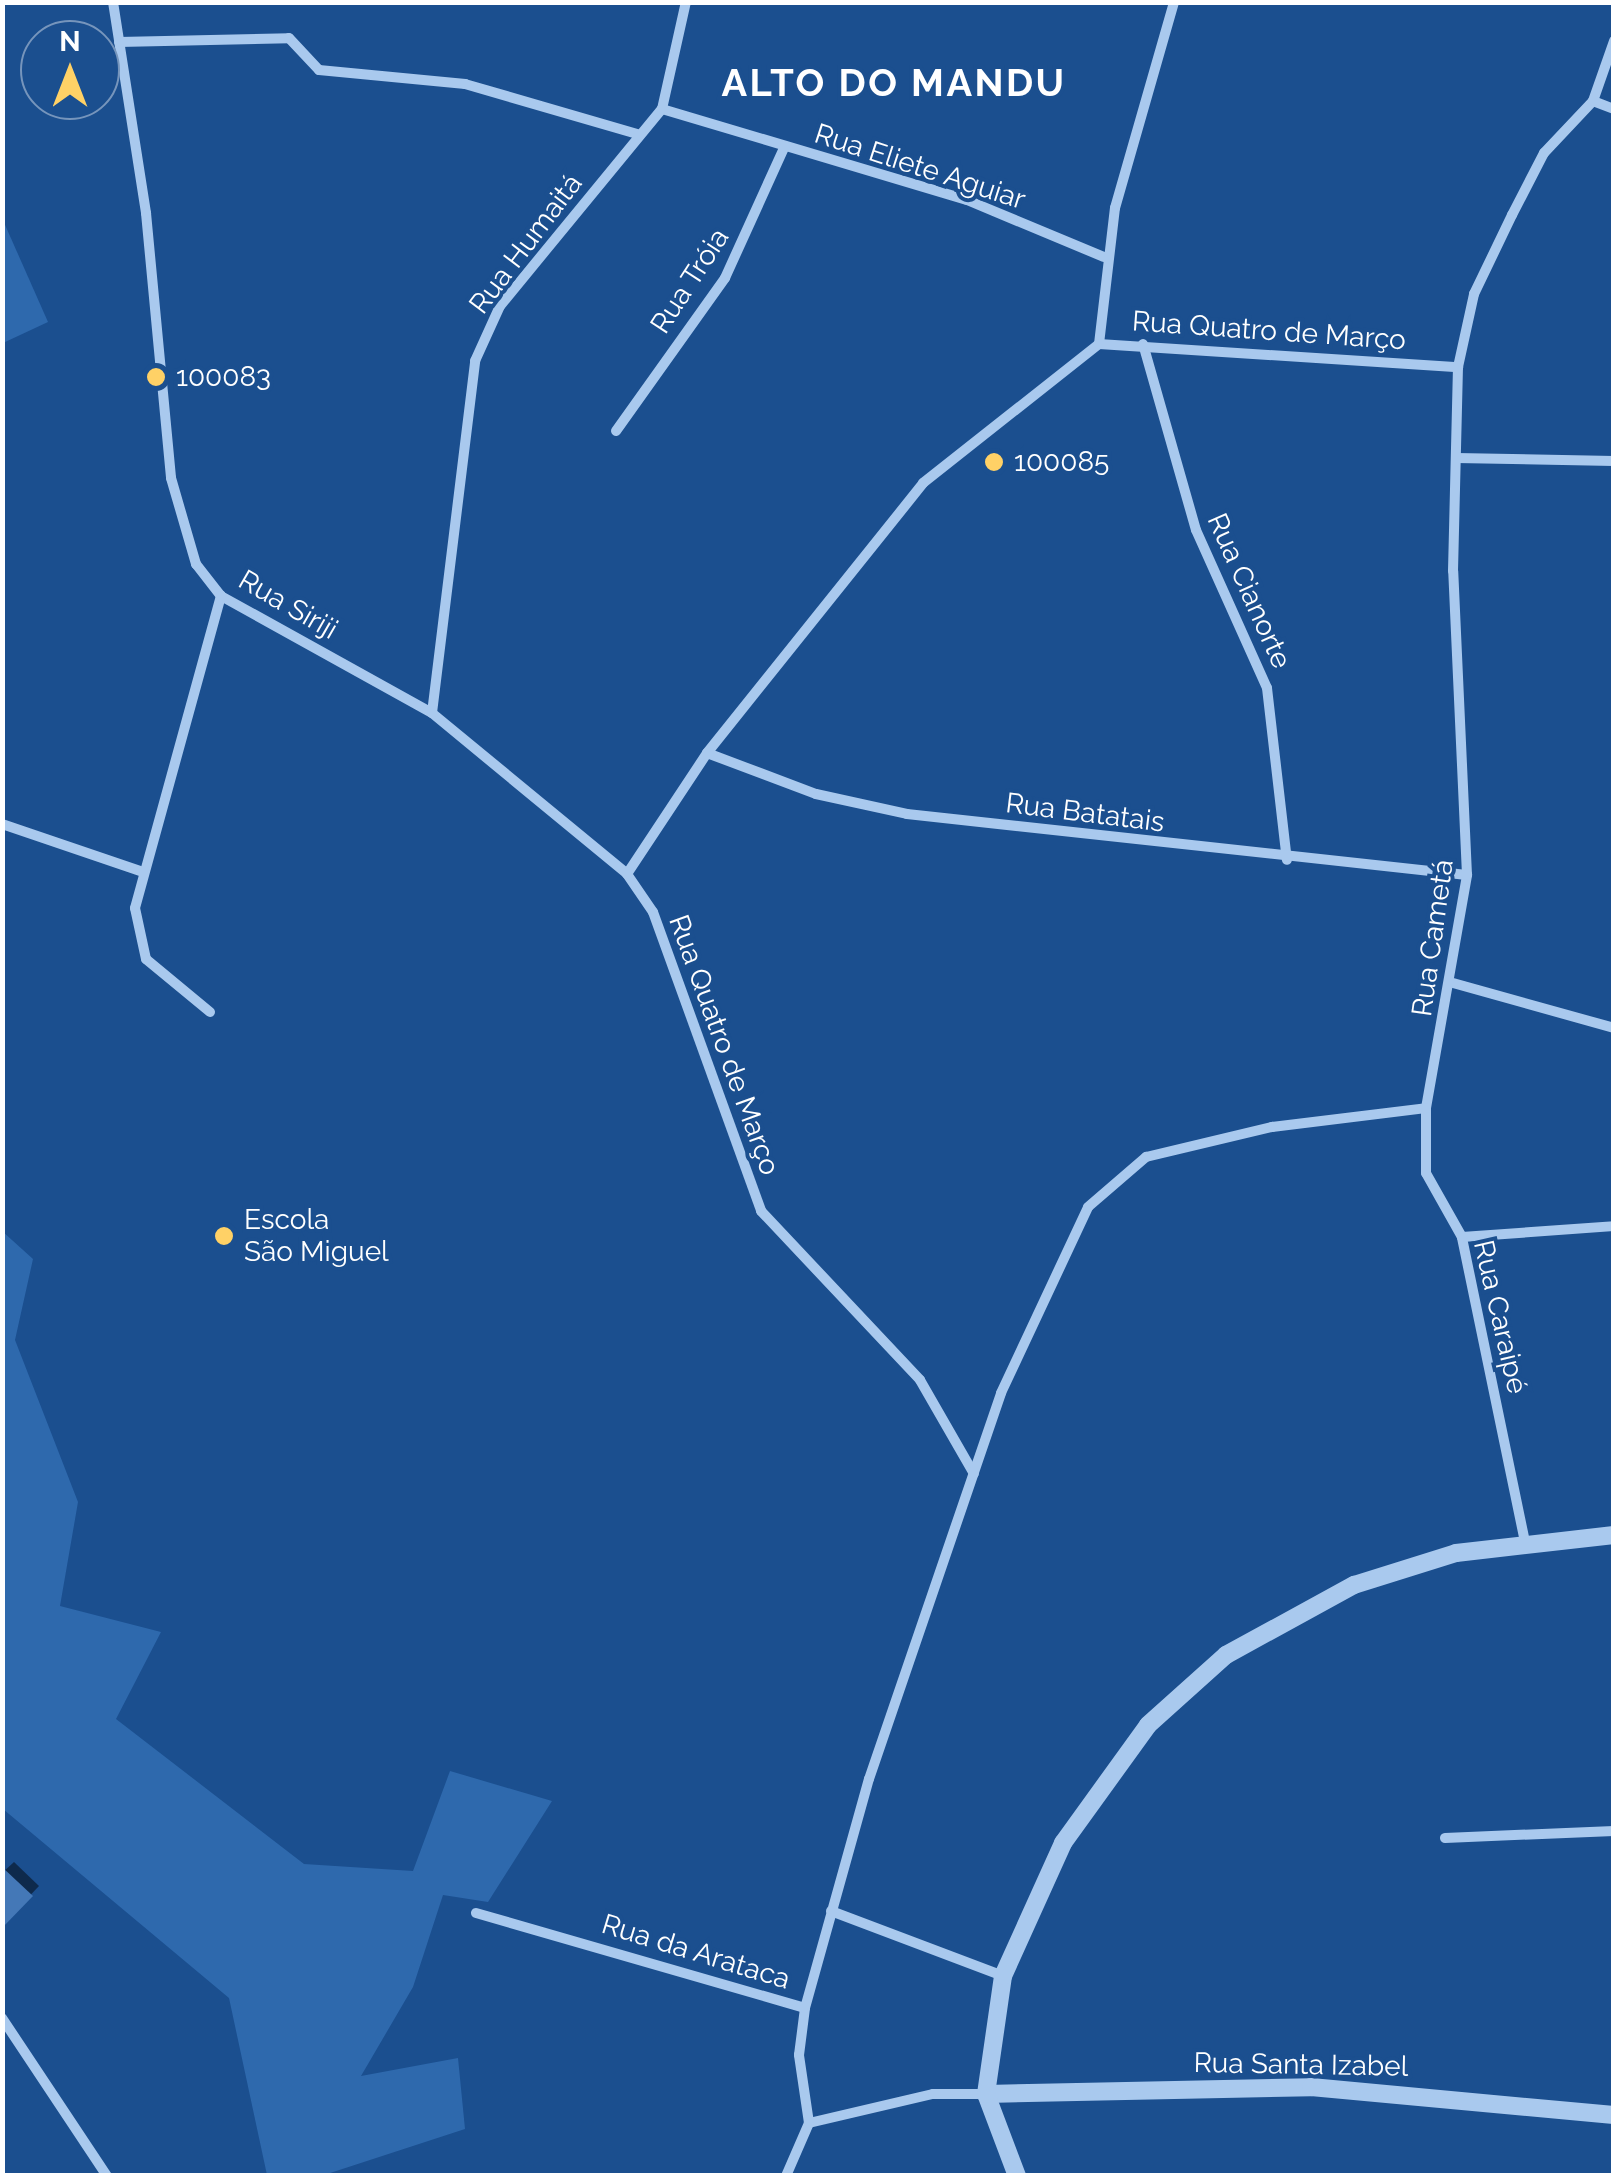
<!DOCTYPE html>
<meta charset="utf-8">
<style>
body{margin:0}
#map{position:relative;width:1616px;height:2178px;overflow:hidden;background:#1b4f8f;font-family:Raleway,sans-serif}
div>[style]{position:absolute}
.green>*{inset:0;background:#2e69ad}
.shadow>*{inset:0;background:#0007}
.building>*{inset:0;background:#4478b7}
.minor>*{height:10px;margin:-5px;padding:0 5px;transform-origin:5px;border-radius:5px;background:#a9c9ee}
.tertiary>*{height:18px;margin:-9px;padding:0 9px;transform-origin:9px;border-radius:9px;background:#a9c9ee}
.dots>*{width:28px;height:28px;translate:-50% -50%;box-sizing:border-box;border:5px solid #1b4f8f;border-radius:50%}
span{translate:-50% -50%;white-space:nowrap;text-align:center;line-height:1.15;-webkit-text-stroke:8px #1b4f8f;paint-order:stroke}
.street-label{font-size:28px;color:#fff}
.poi-label{font-size:28px;color:#fff}
.left{translate:0 -50%;text-align:left}
.district-label{font-size:38px;color:#fff;font-weight:700;letter-spacing:2.5px}
.frame{position:absolute;inset:0;border:5px solid #fff;pointer-events:none}
.north{position:absolute;left:20px;top:20px;width:100px;height:100px;box-sizing:border-box;background:#1b4f8f;border:2px solid #7695bc;border-radius:50%;rotate:0deg;font-size:28px;font-weight:700;line-height:40px;text-align:center;color:#fff}
.north::after{content:'';display:block;margin:auto;width:35px;height:45px;background:#ffd166;clip-path:polygon(50% 0,100% 100%,50% 72%,0 100%)}
</style>
<div id="map">
<div class="green">
<div style="clip-path:polygon(2px 218px,48px 322px,3px 343px,2px 343px)"></div>
<div style="clip-path:polygon(2px 1231px,33px 1259px,15px 1340px,78px 1502px,60px 1606px,161px 1632px,116px 1719px,304px 1864px,413px 1871px,450px 1771px,552px 1801px,488px 1902px,443px 1895px,413px 1987px,361px 2076px,458px 2058px,465px 2129px,324px 2175px,267px 2175px,229px 1998px,3px 1809px)"></div>
</div>
<div class="shadow">
<div style="clip-path:polygon(14px 1862px,39px 1886px,2px 1925px,2px 1873px)"></div>
</div>
<div class="building">
<div style="clip-path:polygon(2px 1867px,33px 1896px,2px 1928px)"></div>
</div>
<div class="minor">
<div style="left:113px;top:2px;width:214px;rotate:81.1deg"></div>
<div style="left:146px;top:213px;width:266px;rotate:84.6deg"></div>
<div style="left:171px;top:478px;width:90px;rotate:73.8deg"></div>
<div style="left:196px;top:564px;width:41px;rotate:52deg"></div>
<div style="left:221px;top:596px;width:241px;rotate:29deg"></div>
<div style="left:432px;top:713px;width:253px;rotate:39.5deg"></div>
<div style="left:627px;top:874px;width:46px;rotate:55.6deg"></div>
<div style="left:653px;top:912px;width:318px;rotate:70.1deg"></div>
<div style="left:761px;top:1211px;width:232px;rotate:46.7deg"></div>
<div style="left:920px;top:1380px;width:108px;rotate:60.1deg"></div>
<div style="left:119px;top:42px;width:170px;rotate:-1.3deg"></div>
<div style="left:289px;top:38px;width:44px;rotate:46.8deg"></div>
<div style="left:319px;top:70px;width:147px;rotate:5.5deg"></div>
<div style="left:465px;top:84px;width:182px;rotate:16.2deg"></div>
<div style="left:1593px;top:101px;width:22px;rotate:21deg"></div>
<div style="left:662px;top:109px;width:318px;rotate:16.6deg"></div>
<div style="left:967px;top:200px;width:148px;rotate:22.6deg"></div>
<div style="left:1099px;top:344px;width:137px;rotate:-83.3deg"></div>
<div style="left:1115px;top:208px;width:214px;rotate:-74deg"></div>
<div style="left:1143px;top:344px;width:193px;rotate:74.1deg"></div>
<div style="left:1196px;top:530px;width:173px;rotate:65.8deg"></div>
<div style="left:1267px;top:688px;width:173px;rotate:83.4deg"></div>
<div style="left:616px;top:431px;width:188px;rotate:-54.5deg"></div>
<div style="left:725px;top:278px;width:145px;rotate:-65.6deg"></div>
<div style="left:1456px;top:458px;width:158px;rotate:1.1deg"></div>
<div style="left:432px;top:713px;width:355px;rotate:-83deg"></div>
<div style="left:475px;top:361px;width:60px;rotate:-65.6deg"></div>
<div style="left:500px;top:306px;width:255px;rotate:-50.6deg"></div>
<div style="left:662px;top:109px;width:110px;rotate:-77.4deg"></div>
<div style="left:707px;top:753px;width:116px;rotate:20.6deg"></div>
<div style="left:816px;top:794px;width:93px;rotate:12.4deg"></div>
<div style="left:907px;top:814px;width:563px;rotate:6.22deg"></div>
<div style="left:2px;top:824px;width:146px;rotate:18.8deg"></div>
<div style="left:627px;top:874px;width:145px;rotate:-56.5deg"></div>
<div style="left:707px;top:753px;width:346px;rotate:-51.3deg"></div>
<div style="left:923px;top:483px;width:224px;rotate:-38.3deg"></div>
<div style="left:1099px;top:344px;width:360px;rotate:3.7deg"></div>
<div style="left:1453px;top:983px;width:167px;rotate:15.6deg"></div>
<div style="left:210px;top:1012px;width:83px;rotate:-140.4deg"></div>
<div style="left:146px;top:959px;width:52px;rotate:-102.2deg"></div>
<div style="left:135px;top:908px;width:324px;rotate:-74.6deg"></div>
<div style="left:1462px;top:1237px;width:152px;rotate:-4.1deg"></div>
<div style="left:1525px;top:1542px;width:311px;rotate:-101.7deg"></div>
<div style="left:1462px;top:1237px;width:73px;rotate:-119.4deg"></div>
<div style="left:1426px;top:1173px;width:65px;rotate:-90deg"></div>
<div style="left:1426px;top:1108px;width:237px;rotate:-80deg"></div>
<div style="left:1467px;top:875px;width:304px;rotate:-92.6deg"></div>
<div style="left:1453px;top:571px;width:204px;rotate:-88.6deg"></div>
<div style="left:1458px;top:367px;width:75px;rotate:-77.6deg"></div>
<div style="left:1474px;top:294px;width:88px;rotate:-64.3deg"></div>
<div style="left:1512px;top:215px;width:70px;rotate:-62.7deg"></div>
<div style="left:1544px;top:153px;width:71px;rotate:-46.7deg"></div>
<div style="left:1593px;top:101px;width:64px;rotate:-70.7deg"></div>
<div style="left:1445px;top:1838px;width:169px;rotate:-2.4deg"></div>
<div style="left:831px;top:1911px;width:184px;rotate:20.7deg"></div>
<div style="left:476px;top:1913px;width:342px;rotate:16.1deg"></div>
<div style="left:2px;top:2018px;width:190px;rotate:56.4deg"></div>
<div style="left:809px;top:2123px;width:127px;rotate:-13.2deg"></div>
<div style="left:933px;top:2094px;width:53px"></div>
<div style="left:786px;top:2176px;width:58px;rotate:-66.5deg"></div>
<div style="left:809px;top:2123px;width:69px;rotate:-98.4deg"></div>
<div style="left:799px;top:2055px;width:47px;rotate:-82.7deg"></div>
<div style="left:805px;top:2008px;width:238px;rotate:-74.4deg"></div>
<div style="left:869px;top:1779px;width:408px;rotate:-71.1deg"></div>
<div style="left:1001px;top:1393px;width:205px;rotate:-64.9deg"></div>
<div style="left:1088px;top:1207px;width:77px;rotate:-40.8deg"></div>
<div style="left:1146px;top:1157px;width:130px;rotate:-13.4deg"></div>
<div style="left:1272px;top:1127px;width:155px;rotate:-7deg"></div>
</div>
<div class="tertiary">
<div style="left:986px;top:2094px;width:325px;rotate:-1.2deg"></div>
<div style="left:1311px;top:2087px;width:304px;rotate:5.3deg"></div>
<div style="left:1017px;top:2176px;width:88px;rotate:-110.7deg"></div>
<div style="left:986px;top:2094px;width:119px;rotate:-81.8deg"></div>
<div style="left:1003px;top:1976px;width:146px;rotate:-65.7deg"></div>
<div style="left:1063px;top:1843px;width:145px;rotate:-54.2deg"></div>
<div style="left:1148px;top:1725px;width:105px;rotate:-41.9deg"></div>
<div style="left:1226px;top:1655px;width:146px;rotate:-28.7deg"></div>
<div style="left:1354px;top:1585px;width:107px;rotate:-17.4deg"></div>
<div style="left:1456px;top:1553px;width:159px;rotate:-6.5deg"></div>
</div>
<div class="dots">
<div style="left:156px;top:377px;background:#ffd166"></div>
<div style="left:994px;top:462px;background:#ffd166"></div>
<div style="left:224px;top:1236px;background:#ffd166"></div>
</div>
<div class="street-label">
<span style="left:920px;top:167px;rotate:18deg">Rua Eliete Aguiar</span>
<span style="left:526px;top:244px;rotate:-53deg">Rua Humaitá</span>
<span style="left:690px;top:281px;rotate:-57deg">Rua Tróia</span>
<span style="left:1269px;top:331px;rotate:4deg">Rua Quatro de Março</span>
<span style="left:1249px;top:591px;rotate:66deg">Rua Cianorte</span>
<span style="left:288px;top:605px;rotate:30deg">Rua Siriji</span>
<span style="left:1085px;top:813px;rotate:7deg">Rua Batatais</span>
<span style="left:1433px;top:938px;rotate:-82deg">Rua Cametá</span>
<span style="left:724px;top:1045px;rotate:70deg">Rua Quatro de Março</span>
<span style="left:1500px;top:1317px;rotate:77deg">Rua Caraipé</span>
<span style="left:696px;top:1952px;rotate:17deg">Rua da Arataca</span>
<span style="left:1301px;top:2065px;rotate:1deg">Rua Santa Izabel</span>
</div>
<div class="poi-label">
<span class="left" style="left:176px;top:377px">100083</span>
<span class="left" style="left:1014px;top:462px">100085</span>
<span class="left" style="left:244px;top:1236px">Escola<br>São Miguel</span>
</div>
<div class="district-label">
<span style="left:894px;top:83px">ALTO DO MANDU</span>
</div>
<div class="frame"></div>
<div class="north">N</div>
</div>
